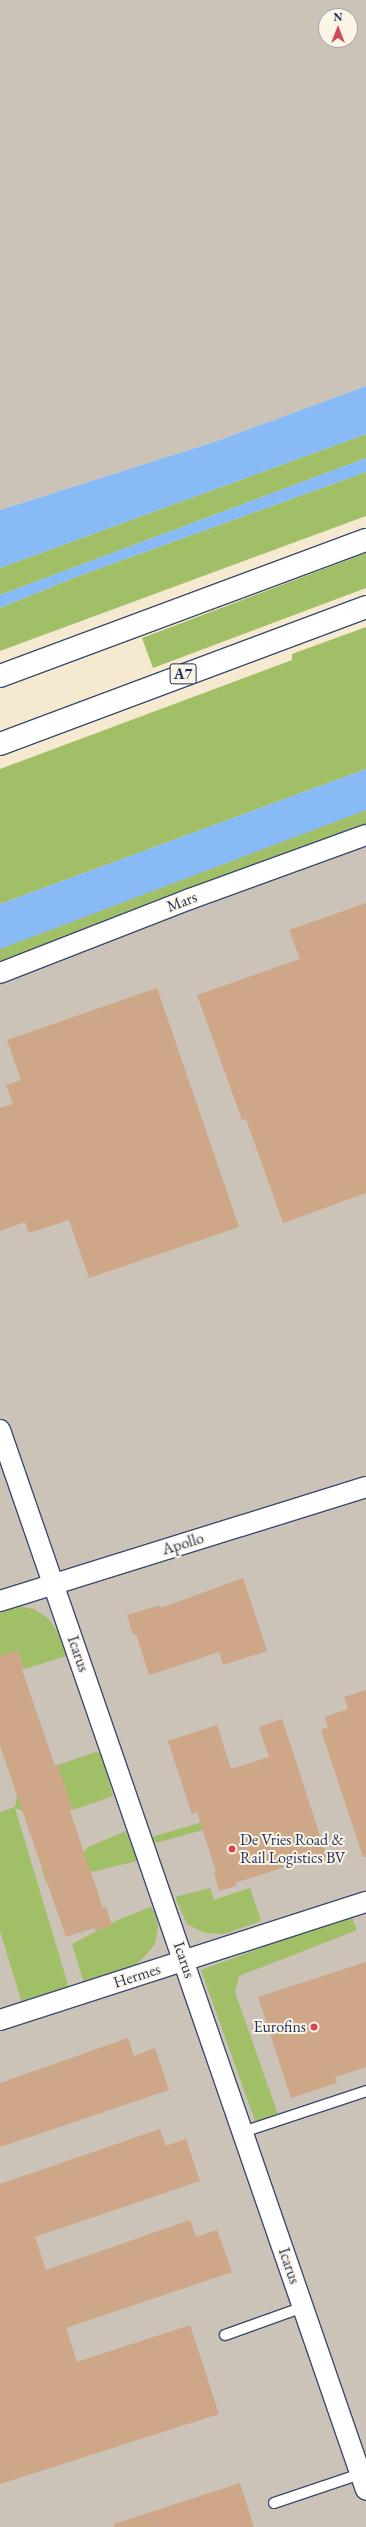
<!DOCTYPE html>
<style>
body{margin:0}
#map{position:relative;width:366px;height:2527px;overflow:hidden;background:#f5e9d0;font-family:"EB Garamond",serif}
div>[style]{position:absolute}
.industrial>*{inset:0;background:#cbc2b8}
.green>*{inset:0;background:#a1bf66}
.water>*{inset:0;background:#88bbf5}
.building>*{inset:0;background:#cda787}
.roads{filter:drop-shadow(1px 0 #3c4b6f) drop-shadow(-1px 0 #3c4b6f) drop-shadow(0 1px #3c4b6f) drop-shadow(0 -1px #3c4b6f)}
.service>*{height:10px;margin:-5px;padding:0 5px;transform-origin:5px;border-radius:5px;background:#fff}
.minor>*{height:20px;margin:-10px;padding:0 10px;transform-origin:10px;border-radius:10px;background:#fff}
.motorway>*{height:22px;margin:-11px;padding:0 11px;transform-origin:11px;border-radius:11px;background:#fff}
.dots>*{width:11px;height:11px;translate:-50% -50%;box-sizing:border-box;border:2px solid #fcf5e5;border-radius:50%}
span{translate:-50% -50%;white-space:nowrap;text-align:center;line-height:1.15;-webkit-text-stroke:4px #fcf5e5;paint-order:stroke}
.shield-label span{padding:1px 3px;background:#fcf5e5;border:1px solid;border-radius:3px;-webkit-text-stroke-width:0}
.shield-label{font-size:15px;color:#1b2f5e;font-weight:700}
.street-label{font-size:16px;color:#1b2f5e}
.poi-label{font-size:16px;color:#1b2f5e}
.left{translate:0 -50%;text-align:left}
.right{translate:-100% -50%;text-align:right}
.north{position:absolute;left:318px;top:8px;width:40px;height:40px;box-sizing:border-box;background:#fcf5e5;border:1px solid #a2a6af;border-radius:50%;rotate:0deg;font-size:11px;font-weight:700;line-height:16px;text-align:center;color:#1b2f5e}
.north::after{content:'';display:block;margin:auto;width:14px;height:18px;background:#d1495b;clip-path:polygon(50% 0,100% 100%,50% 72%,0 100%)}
</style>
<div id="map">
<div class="industrial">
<div style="clip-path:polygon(evenodd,0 0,366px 0,366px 386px,214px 442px,0 510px,0 0,326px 16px,350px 16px,350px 40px,326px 40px,326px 16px)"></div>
<div style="clip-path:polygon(366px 796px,366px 2527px,0 2527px,0 937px)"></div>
</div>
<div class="green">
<div style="clip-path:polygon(366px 434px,366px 458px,0 595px,0 568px)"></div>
<div style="clip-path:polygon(366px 472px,366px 516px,0 651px,0 608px,76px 577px)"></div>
<div style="clip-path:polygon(366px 553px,366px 588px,153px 668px,142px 638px)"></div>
<div style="clip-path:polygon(366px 627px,366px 769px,0 904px,0 769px,292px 660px,292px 654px)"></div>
<div style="clip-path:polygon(366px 810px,366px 824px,177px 892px,0 962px,0 949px)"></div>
<div style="clip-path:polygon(12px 1605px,34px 1609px,49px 1619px,57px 1631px,67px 1656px,24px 1669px,18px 1651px,0 1658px,0 1609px)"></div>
<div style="clip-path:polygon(96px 1752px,101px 1754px,113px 1796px,73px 1810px,68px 1796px,22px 1811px,15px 1808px,69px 1988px,22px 2003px,0 1931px,0 1812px,15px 1807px,17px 1796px,62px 1780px,58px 1765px)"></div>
<div style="clip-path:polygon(249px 1808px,246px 1818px,156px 1843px,152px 1837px)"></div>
<div style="clip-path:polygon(126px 1831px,137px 1861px,91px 1872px,89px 1867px,46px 1882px,41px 1867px,84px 1852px,88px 1847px)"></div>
<div style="clip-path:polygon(210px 1888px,214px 1900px,250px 1888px,261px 1921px,224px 1934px,205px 1933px,187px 1924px,175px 1897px)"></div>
<div style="clip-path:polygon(151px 1907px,156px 1915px,158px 1927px,155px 1944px,145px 1956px,137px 1964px,84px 1983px,72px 1944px,118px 1920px)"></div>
<div style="clip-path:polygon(351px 1915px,357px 1930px,239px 1976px,235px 1992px,282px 2126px,259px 2132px,201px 1970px)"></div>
</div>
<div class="water">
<div style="clip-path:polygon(366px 386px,366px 434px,0 568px,0 510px,214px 442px)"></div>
<div style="clip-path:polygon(366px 458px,366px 472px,76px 577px,0 608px,0 595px)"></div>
<div style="clip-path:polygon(366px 769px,366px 810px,0 949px,0 904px)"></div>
</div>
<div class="building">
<div style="clip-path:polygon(366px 903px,366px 1193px,283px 1223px,246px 1119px,242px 1120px,197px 995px,300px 959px,289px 930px)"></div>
<div style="clip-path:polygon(157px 988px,239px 1227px,89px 1278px,69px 1220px,29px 1233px,25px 1222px,0 1231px,0 1108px,13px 1104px,6px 1085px,21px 1080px,7px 1040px)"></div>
<div style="clip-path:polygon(243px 1578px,267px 1651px,223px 1665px,219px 1652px,149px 1675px,136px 1634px,133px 1634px,127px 1615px,160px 1605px,161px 1608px)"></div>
<div style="clip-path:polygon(15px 1651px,18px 1651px,24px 1669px,22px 1670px,55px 1766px,58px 1765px,73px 1810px,70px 1811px,103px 1908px,106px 1907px,112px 1925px,95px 1931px,94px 1928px,66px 1937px,0 1746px,0 1656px)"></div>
<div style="clip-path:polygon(366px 1690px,366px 1857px,363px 1857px,321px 1730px,328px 1727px,325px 1717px,348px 1709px,344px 1697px)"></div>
<div style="clip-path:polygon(282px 1719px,327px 1857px,308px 1863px,307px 1860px,235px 1883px,236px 1886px,219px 1891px,214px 1873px,216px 1872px,197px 1812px,192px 1814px,168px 1741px,217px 1725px,231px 1769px,269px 1757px,259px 1727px)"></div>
<div style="clip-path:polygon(366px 1962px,366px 2067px,335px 2077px,337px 2083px,291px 2098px,258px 1997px)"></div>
<div style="clip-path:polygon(128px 2038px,134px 2056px,155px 2048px,169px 2090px,0 2147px,0 2083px)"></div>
<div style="clip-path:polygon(160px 2129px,166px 2146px,186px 2139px,200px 2181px,35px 2237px,46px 2270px,190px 2220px,196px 2237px,217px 2230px,232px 2272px,66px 2328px,77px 2362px,190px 2325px,219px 2414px,0 2484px,0 2184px)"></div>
<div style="clip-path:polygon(240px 2483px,254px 2527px,114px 2527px,114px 2524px)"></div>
</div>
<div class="roads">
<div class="service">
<div style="left:243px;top:2132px;width:130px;rotate:-18.4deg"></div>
<div style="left:225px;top:2335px;width:83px;rotate:-19.7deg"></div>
<div style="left:274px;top:2503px;width:91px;rotate:-18.6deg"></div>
</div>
<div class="minor">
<div style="left:0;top:973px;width:204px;rotate:-21.3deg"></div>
<div style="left:190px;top:899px;width:187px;rotate:-20deg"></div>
<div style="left:0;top:1430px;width:1121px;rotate:70.95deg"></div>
<div style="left:0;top:1601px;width:383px;rotate:-17.3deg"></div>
<div style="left:0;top:2020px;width:385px;rotate:-17.9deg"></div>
</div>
<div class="motorway">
<div style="left:0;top:676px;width:390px;rotate:-20.4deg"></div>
<div style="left:0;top:744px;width:391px;rotate:-20.5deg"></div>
</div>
</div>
<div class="dots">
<div style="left:232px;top:1849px;background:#d1495b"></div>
<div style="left:314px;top:2027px;background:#d1495b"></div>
</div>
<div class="shield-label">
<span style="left:183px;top:674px">A7</span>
</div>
<div class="street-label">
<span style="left:182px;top:902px;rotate:-21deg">Mars</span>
<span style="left:183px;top:1544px;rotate:-17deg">Apollo</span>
<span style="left:78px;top:1654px;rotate:71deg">Icarus</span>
<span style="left:184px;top:1960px;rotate:71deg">Icarus</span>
<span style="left:137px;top:1976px;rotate:-18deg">Hermes</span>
<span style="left:289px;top:2266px;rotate:71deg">Icarus</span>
</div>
<div class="poi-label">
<span class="left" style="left:240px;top:1849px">De Vries Road &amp;<br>Rail Logistics BV</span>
<span class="right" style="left:306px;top:2027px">Eurofins</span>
</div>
<div class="north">N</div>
</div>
